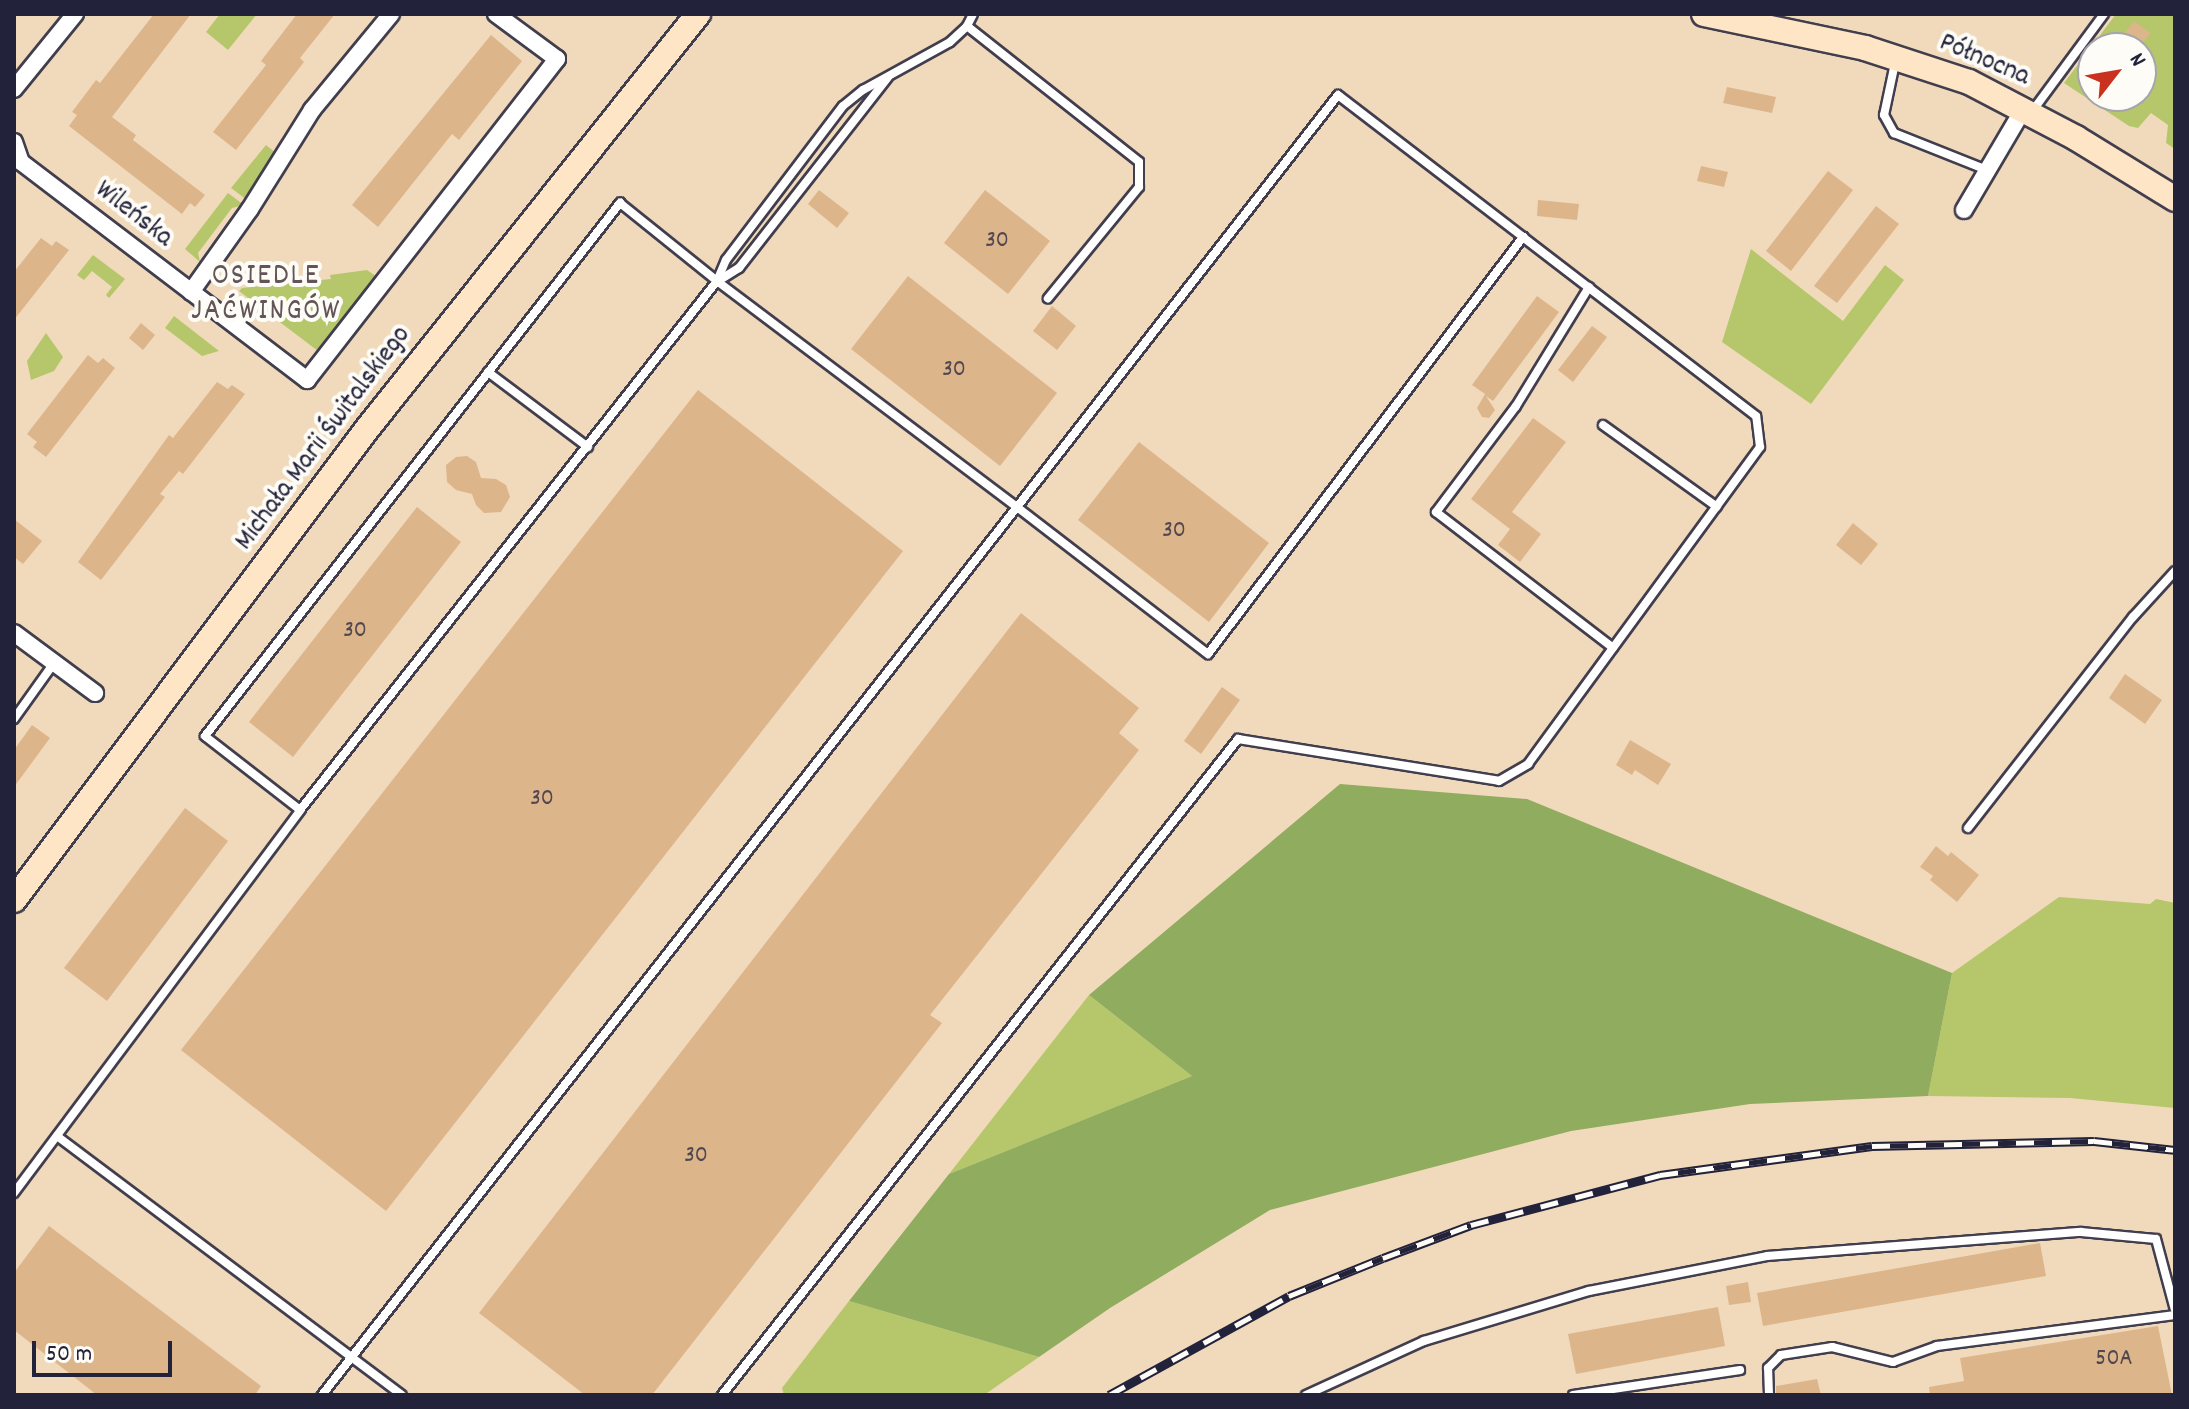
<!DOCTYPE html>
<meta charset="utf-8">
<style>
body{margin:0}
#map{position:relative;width:2189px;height:1409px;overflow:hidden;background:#f1dabb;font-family:Dekko,sans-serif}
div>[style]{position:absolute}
.green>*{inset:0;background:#b5c76a}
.forest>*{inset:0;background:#90ac5e}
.building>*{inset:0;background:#ddb58b}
.roads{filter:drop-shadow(2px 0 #413e4e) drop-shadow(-2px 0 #413e4e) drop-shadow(0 2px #413e4e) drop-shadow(0 -2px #413e4e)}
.lane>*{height:8px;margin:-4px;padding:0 4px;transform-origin:4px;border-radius:4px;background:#fff}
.street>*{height:16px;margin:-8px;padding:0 8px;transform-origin:8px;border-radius:8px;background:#fff}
.secondary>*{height:24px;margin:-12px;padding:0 12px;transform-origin:12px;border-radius:12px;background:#fde5c5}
.rail>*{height:9px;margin-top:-4.5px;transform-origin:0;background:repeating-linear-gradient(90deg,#fdfcf7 0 18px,#22223b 0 36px);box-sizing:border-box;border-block:2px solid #22223b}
span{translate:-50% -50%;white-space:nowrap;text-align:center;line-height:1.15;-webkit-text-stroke:8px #fdfcf7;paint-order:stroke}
.number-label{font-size:24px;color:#51474f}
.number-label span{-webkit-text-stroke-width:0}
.street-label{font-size:28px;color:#22223b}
.neighbourhood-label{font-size:30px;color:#635557;letter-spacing:2px}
.frame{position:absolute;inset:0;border:16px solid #22223b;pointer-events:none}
.north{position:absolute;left:2077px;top:32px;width:80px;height:80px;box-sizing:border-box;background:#fdfcf7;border:2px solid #a5a5ac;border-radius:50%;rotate:59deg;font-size:22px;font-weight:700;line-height:32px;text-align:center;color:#22223b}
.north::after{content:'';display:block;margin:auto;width:28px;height:36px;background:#c8321e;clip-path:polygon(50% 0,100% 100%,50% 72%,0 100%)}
.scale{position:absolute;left:32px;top:1341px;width:140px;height:36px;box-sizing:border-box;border:4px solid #22223b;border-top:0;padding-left:10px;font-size:24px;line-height:28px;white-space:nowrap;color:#22223b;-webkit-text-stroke:6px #fdfcf7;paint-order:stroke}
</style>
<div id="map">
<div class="green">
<div style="clip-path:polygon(220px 14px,257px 14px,228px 50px,206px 32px)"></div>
<div style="clip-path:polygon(evenodd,2116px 14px,2175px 14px,2175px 149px,2166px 143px,2168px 125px,2151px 113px,2138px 128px,2129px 126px,2064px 83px,2116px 14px,2093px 48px,2141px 48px,2141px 96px,2093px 96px,2093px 48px)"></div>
<div style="clip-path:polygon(266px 145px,276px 153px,247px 200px,231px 188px)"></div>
<div style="clip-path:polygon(228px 193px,244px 205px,232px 208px,198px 253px,200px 262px,185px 249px)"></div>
<div style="clip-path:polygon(1751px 249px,1843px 321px,1885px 265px,1904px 280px,1811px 404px,1722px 342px)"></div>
<div style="clip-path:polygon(93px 255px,125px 279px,109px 298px,106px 295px,112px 287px,92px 271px,84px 280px,77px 275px)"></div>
<div style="clip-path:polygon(367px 270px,377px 277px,318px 351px,239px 291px,242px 288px,331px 279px,330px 275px)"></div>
<div style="clip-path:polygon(174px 316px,219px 351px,202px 356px,165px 328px)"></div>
<div style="clip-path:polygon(46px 333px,63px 357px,54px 371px,31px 380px,27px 361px)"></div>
<div style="clip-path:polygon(2059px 897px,2150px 904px,2156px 899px,2175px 903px,2175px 1108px,2070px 1098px,1928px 1096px,1952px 973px)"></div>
<div style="clip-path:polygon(1089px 995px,1192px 1076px,949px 1174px)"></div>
<div style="clip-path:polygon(849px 1301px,1039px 1357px,984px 1395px,784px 1395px,782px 1388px)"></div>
</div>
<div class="forest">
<div style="clip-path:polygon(1340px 784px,1527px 799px,1952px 973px,1928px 1096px,1750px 1104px,1571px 1131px,1270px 1210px,1110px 1308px,1039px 1357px,849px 1301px,949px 1174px,1192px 1076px,1089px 995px)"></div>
</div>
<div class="building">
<div style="clip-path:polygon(154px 14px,191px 14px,112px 117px,136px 135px,133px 140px,205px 195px,195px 207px,190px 203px,182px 214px,69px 126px,77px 115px,72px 112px,96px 80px,100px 83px)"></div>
<div style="clip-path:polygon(297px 14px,335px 14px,300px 58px,304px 62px,236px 150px,213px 132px,266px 65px,261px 61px)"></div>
<div style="clip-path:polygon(2134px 21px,2150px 33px,2139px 48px,2114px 48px)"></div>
<div style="clip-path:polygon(491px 35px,522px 61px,459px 140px,452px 134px,378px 227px,352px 205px)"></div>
<div style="clip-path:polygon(1727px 87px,1776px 97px,1772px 113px,1723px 103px)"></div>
<div style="clip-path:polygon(1701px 166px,1728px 172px,1724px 187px,1697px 181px)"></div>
<div style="clip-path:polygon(1828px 171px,1853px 190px,1791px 271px,1766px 251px)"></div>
<div style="clip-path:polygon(819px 190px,849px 213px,837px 228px,808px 204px)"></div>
<div style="clip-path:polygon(985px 190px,1050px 241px,1008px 294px,944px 243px)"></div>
<div style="clip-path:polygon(1538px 200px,1579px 204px,1577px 220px,1537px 216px)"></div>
<div style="clip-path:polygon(1876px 206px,1899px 224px,1837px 303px,1814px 286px)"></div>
<div style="clip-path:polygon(41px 238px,52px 246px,56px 241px,69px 250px,14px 320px,14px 272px)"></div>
<div style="clip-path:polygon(908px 276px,1057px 393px,1000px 466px,851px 349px)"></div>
<div style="clip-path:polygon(1537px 296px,1559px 312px,1493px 401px,1486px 396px,1495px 410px,1489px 418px,1482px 417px,1477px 408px,1485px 394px,1472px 385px)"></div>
<div style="clip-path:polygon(1052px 306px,1076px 326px,1057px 350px,1033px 331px)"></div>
<div style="clip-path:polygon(141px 323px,155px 335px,143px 350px,129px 338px)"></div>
<div style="clip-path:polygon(1592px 326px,1607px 337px,1573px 382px,1558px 370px)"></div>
<div style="clip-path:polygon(88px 355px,98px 363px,103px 358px,115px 368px,46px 457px,33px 447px,37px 442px,27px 434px)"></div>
<div style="clip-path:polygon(217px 382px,228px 389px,232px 385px,245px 394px,183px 474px,179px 471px,160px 494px,165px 497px,101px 580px,78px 562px,169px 435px,173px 438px)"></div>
<div style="clip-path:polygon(698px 390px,903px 551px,386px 1211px,181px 1050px)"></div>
<div style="clip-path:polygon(1533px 418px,1566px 442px,1512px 512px,1541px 534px,1520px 562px,1498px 545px,1510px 529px,1471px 499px)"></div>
<div style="clip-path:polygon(1139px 442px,1269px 543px,1209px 622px,1078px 520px)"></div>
<div style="clip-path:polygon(467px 456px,476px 462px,481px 478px,496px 479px,506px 485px,510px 497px,501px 512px,484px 513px,476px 505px,472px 494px,456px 490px,447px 482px,446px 465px,456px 457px)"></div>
<div style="clip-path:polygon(417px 507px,461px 542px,293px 757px,249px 722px)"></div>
<div style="clip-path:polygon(14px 519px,42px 541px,23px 564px,14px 557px)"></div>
<div style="clip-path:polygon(1853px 523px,1878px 544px,1861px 565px,1836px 545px)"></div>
<div style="clip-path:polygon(1021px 613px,1139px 708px,1119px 733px,1139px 750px,930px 1015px,942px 1023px,652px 1395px,585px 1395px,479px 1313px)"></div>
<div style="clip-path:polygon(2125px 674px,2162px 700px,2145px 724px,2109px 698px)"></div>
<div style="clip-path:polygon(1222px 687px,1240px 700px,1201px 754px,1184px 741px)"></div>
<div style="clip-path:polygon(32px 725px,50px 738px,14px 787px,14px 750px)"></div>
<div style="clip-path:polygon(1630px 740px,1671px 764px,1658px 785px,1635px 770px,1632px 775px,1616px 765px)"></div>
<div style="clip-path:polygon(185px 808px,228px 841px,107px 1001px,64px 968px)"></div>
<div style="clip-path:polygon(1936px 846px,1948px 856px,1951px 852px,1979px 875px,1957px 902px,1930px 880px,1933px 876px,1920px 867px)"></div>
<div style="clip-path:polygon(49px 1226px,261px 1386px,255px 1395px,97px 1395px,14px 1330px,14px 1273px)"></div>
<div style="clip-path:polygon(2040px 1243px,2046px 1276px,1763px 1326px,1757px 1293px)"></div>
<div style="clip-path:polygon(1748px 1282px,1751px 1302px,1729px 1305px,1726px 1286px)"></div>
<div style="clip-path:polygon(1718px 1307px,1725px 1346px,1576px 1374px,1568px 1334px)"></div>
<div style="clip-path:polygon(2158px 1326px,2172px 1395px,1930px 1395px,1929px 1387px,1964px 1381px,1960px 1358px)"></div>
<div style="clip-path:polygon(1817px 1379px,1821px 1395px,1776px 1395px,1776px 1386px)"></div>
</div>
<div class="roads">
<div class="lane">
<div style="left:967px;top:26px;width:219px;rotate:38.3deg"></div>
<div style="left:1139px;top:162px;width:25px;rotate:90deg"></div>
<div style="left:1139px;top:187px;width:144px;rotate:129.3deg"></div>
<div style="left:1895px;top:63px;width:53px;rotate:101.9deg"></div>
<div style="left:1884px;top:115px;width:21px;rotate:61deg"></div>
<div style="left:1894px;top:133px;width:100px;rotate:21.7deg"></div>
<div style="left:2031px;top:113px;width:123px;rotate:-53.6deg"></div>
<div style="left:718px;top:281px;width:25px;rotate:-32deg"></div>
<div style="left:739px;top:268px;width:242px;rotate:-52deg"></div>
<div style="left:1589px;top:287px;width:140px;rotate:121.5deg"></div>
<div style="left:1516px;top:406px;width:133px;rotate:127deg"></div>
<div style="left:1436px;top:512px;width:223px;rotate:37.5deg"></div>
<div style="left:488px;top:372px;width:125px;rotate:36.9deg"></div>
<div style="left:1603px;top:425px;width:140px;rotate:35.7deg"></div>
<div style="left:14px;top:719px;width:69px;rotate:-54.5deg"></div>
<div style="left:300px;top:810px;width:120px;rotate:-142.1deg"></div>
<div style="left:205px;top:736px;width:676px;rotate:-52.1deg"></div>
<div style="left:620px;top:203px;width:124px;rotate:38.8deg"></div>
<div style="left:717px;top:281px;width:376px;rotate:37deg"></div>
<div style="left:1017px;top:507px;width:241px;rotate:37.6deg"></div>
<div style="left:1208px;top:654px;width:523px;rotate:-52.93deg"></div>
<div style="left:1523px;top:237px;width:233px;rotate:-142.5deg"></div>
<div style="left:1338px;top:95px;width:522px;rotate:127.92deg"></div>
<div style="left:1017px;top:507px;width:1128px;rotate:128.05deg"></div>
<div style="left:1968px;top:828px;width:268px;rotate:-52deg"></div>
<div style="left:2133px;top:617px;width:62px;rotate:-47.6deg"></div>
<div style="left:57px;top:1136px;width:431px;rotate:36.9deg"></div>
<div style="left:14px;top:1193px;width:478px;rotate:-53.2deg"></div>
<div style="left:300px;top:810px;width:674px;rotate:-51.75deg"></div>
<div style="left:717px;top:281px;width:23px;rotate:-67deg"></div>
<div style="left:726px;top:260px;width:193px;rotate:-52.8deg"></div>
<div style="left:843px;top:106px;width:26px;rotate:-39deg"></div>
<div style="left:863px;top:90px;width:99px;rotate:-28.9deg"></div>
<div style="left:950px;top:42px;width:23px;rotate:-43deg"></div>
<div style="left:967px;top:26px;width:13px;rotate:-63deg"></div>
<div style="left:722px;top:1395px;width:835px;rotate:-51.81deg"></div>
<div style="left:1238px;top:739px;width:264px;rotate:9.1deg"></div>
<div style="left:1499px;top:781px;width:34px;rotate:-30deg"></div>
<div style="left:1528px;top:764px;width:393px;rotate:-53.8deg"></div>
<div style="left:1760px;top:447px;width:31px;rotate:-97deg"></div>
<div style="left:1756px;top:416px;width:294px;rotate:-142.5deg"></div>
<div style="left:1306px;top:1395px;width:130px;rotate:-24.6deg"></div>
<div style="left:1424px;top:1341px;width:172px;rotate:-16.9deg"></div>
<div style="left:1589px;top:1291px;width:181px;rotate:-11.1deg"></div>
<div style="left:1767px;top:1256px;width:315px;rotate:-4.4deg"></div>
<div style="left:2081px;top:1232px;width:75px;rotate:5.3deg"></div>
<div style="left:2156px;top:1239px;width:73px;rotate:75deg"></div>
<div style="left:1573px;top:1395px;width:169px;rotate:-8.5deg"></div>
<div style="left:1769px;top:1395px;width:27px;rotate:-92deg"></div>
<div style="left:1768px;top:1368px;width:18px;rotate:-45deg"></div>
<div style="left:1781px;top:1355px;width:52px;rotate:-8.9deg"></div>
<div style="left:1832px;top:1347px;width:63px;rotate:13.8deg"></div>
<div style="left:1893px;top:1362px;width:47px;rotate:-20deg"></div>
<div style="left:1937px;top:1346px;width:240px;rotate:-7.4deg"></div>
</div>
<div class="street">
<div style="left:14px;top:89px;width:97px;rotate:-50.9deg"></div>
<div style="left:14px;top:142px;width:21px;rotate:71deg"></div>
<div style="left:21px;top:162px;width:360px;rotate:37.3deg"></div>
<div style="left:307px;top:380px;width:407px;rotate:-52.1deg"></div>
<div style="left:557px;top:59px;width:76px;rotate:-143.6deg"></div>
<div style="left:1964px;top:210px;width:116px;rotate:-59.5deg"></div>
<div style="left:191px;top:292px;width:102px;rotate:-54.6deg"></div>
<div style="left:250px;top:209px;width:117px;rotate:-57.9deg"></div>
<div style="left:312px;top:110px;width:124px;rotate:-50.5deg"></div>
<div style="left:14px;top:633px;width:101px;rotate:36.5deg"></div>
</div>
<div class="secondary">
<div style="left:1704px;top:14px;width:165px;rotate:11.9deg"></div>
<div style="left:1865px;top:48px;width:109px;rotate:18.1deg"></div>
<div style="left:1969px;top:82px;width:121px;rotate:27.6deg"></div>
<div style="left:2076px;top:138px;width:116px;rotate:31.6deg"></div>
<div style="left:14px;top:900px;width:589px;rotate:-53.15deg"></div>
<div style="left:367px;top:429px;width:531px;rotate:-51.42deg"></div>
</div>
</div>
<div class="rail">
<div style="left:1109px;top:1395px;width:205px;rotate:-28.8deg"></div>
<div style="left:1289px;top:1296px;width:101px;rotate:-22deg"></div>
<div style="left:1383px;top:1258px;width:94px;rotate:-20.6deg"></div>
<div style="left:1471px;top:1225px;width:196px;rotate:-14.8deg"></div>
<div style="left:1660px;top:1175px;width:214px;rotate:-7.8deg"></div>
<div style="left:1872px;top:1146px;width:222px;rotate:-1.3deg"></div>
<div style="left:2094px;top:1141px;width:81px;rotate:6.3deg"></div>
</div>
<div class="number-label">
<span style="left:997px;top:242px">30</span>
<span style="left:954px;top:371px">30</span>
<span style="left:1174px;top:532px">30</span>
<span style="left:355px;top:632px">30</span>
<span style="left:542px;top:800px">30</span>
<span style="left:696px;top:1157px">30</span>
<span style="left:2114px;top:1360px">50A</span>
</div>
<div class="street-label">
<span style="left:1984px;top:61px;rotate:23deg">Północna</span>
<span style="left:133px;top:215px;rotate:38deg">Wileńska</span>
<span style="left:324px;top:439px;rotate:-53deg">Michała Marii Świtalskiego</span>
</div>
<div class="neighbourhood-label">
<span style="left:266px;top:295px">OSIEDLE<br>JAĆWINGÓW</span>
</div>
<div class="frame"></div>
<div class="north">N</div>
<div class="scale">50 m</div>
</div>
